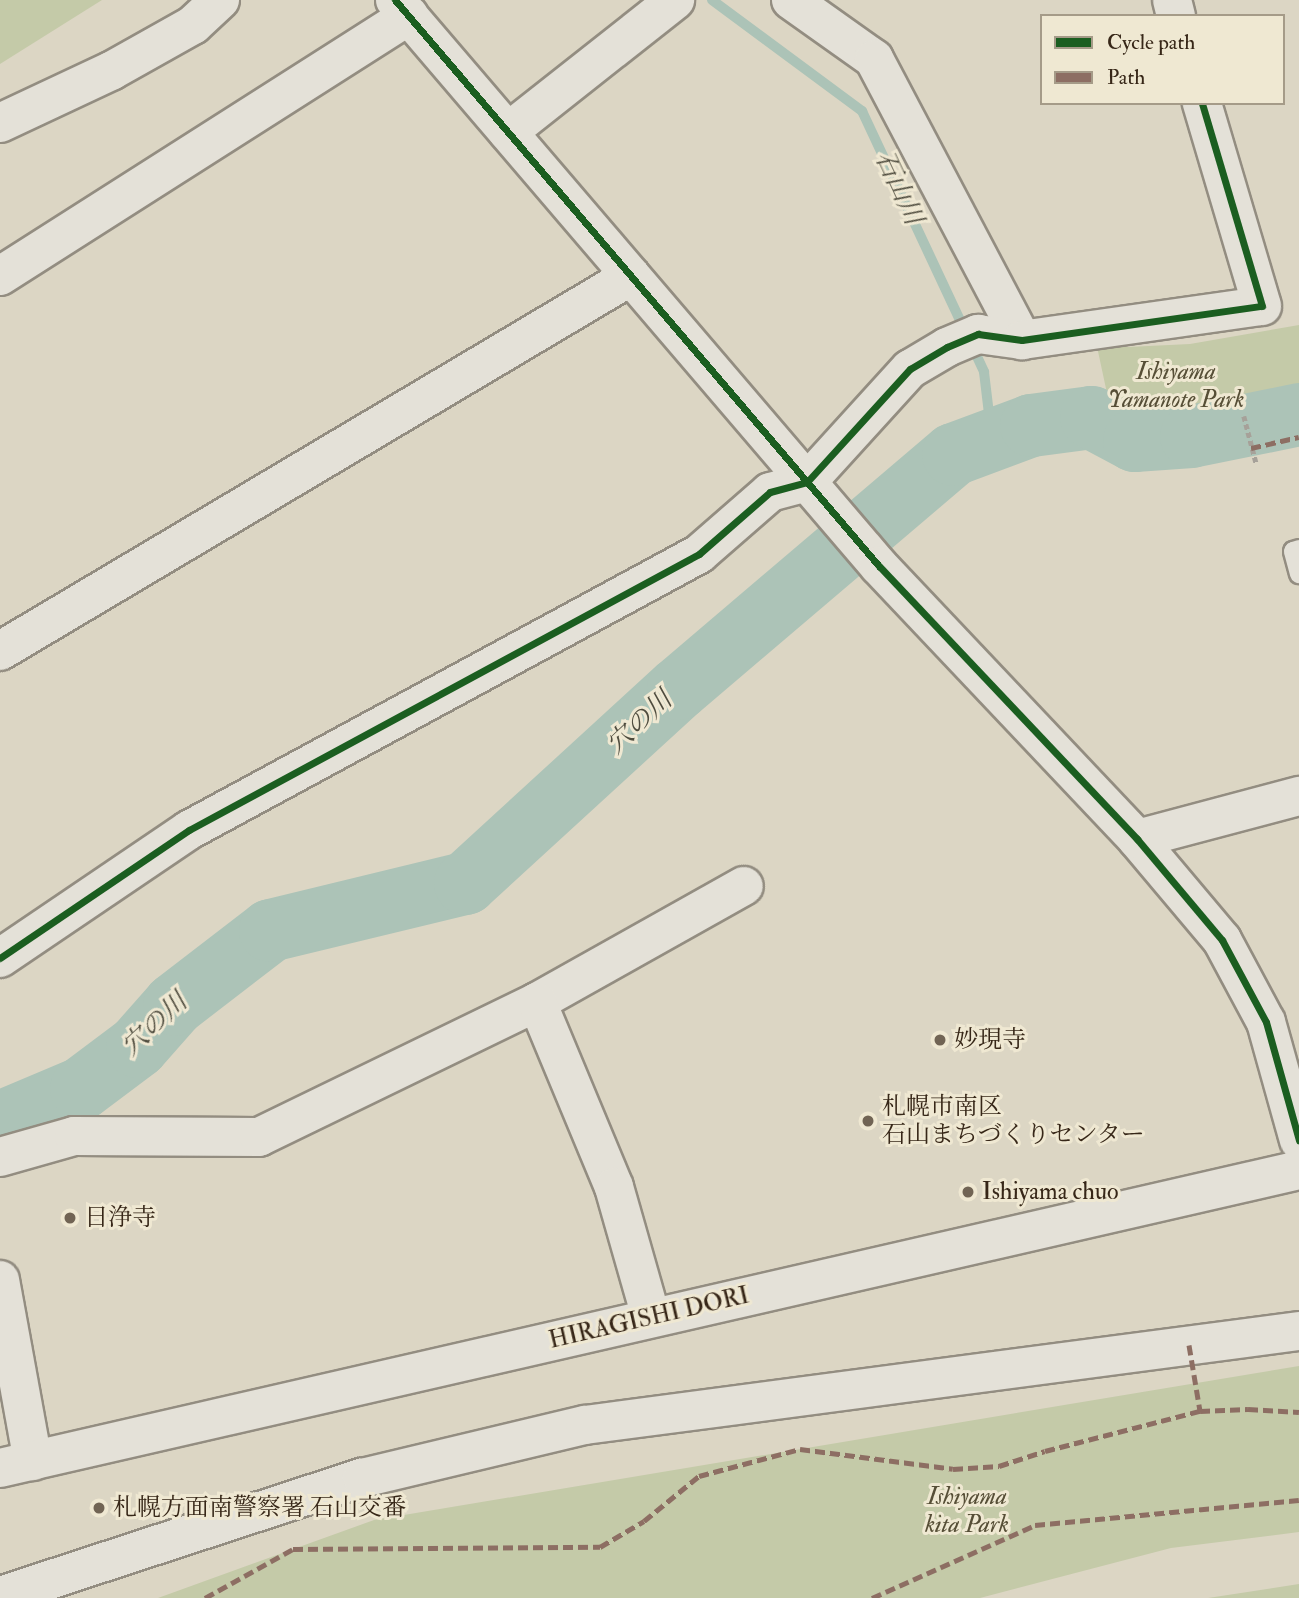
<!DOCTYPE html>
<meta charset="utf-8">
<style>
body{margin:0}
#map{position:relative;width:1299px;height:1598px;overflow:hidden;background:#dcd6c4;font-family:"IM FELL Double Pica","Noto Serif JP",serif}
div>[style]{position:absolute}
.green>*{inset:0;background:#c4caa8}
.stream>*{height:10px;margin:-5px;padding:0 5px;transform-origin:5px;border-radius:5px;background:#acc3b7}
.river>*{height:63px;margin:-31.5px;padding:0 31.5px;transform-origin:31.5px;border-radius:31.5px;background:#acc3b7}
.path>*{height:4.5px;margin-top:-2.25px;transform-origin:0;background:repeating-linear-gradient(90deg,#a6a199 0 5px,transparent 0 8.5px)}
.roads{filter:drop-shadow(2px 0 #938d81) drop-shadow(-2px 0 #938d81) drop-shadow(0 2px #938d81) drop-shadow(0 -2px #938d81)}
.service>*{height:19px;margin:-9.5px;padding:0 9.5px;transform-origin:9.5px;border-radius:9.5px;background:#e4e1d8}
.minor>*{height:38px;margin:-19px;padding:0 19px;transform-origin:19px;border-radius:19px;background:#e4e1d8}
.tertiary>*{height:38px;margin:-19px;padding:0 19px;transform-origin:19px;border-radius:19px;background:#e4e1d8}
.quiet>*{height:5px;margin-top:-2.5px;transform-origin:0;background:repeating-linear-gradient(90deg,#8d6e63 0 10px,transparent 0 15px)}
.cycleway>*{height:7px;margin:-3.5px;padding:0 3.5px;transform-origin:3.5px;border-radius:3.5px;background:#1b5e20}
.dots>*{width:19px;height:19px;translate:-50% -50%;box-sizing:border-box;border:4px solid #efe8d2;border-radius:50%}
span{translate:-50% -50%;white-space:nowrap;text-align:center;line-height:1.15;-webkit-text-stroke:6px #efe8d2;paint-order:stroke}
.park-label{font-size:24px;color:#564e36;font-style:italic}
.poi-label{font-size:24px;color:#372718}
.left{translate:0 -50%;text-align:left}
.street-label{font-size:24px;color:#372718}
.water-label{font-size:26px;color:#4f4c3e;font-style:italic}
.legend{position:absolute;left:1040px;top:14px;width:245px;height:91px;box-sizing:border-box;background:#efe8d2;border:2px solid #a59b88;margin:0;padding:9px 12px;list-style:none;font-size:21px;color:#372718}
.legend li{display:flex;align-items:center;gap:14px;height:35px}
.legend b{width:35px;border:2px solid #a59b88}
</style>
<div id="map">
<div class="green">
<div style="clip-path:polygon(0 0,102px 0,0 64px)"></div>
<div style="clip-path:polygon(1299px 325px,1299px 403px,1172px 429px,1114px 426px,1096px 342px,1128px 347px,1190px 344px)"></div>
<div style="clip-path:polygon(1299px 1366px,1299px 1532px,1171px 1548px,980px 1598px,158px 1598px,374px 1520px)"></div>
<div style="clip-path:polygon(1299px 1584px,1299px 1598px,1208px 1598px)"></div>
</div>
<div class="stream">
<div style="left:712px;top:0;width:187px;rotate:36.5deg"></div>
<div style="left:862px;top:111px;width:288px;rotate:64.9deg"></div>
<div style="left:984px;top:372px;width:67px;rotate:83.2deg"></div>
</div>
<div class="river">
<div style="left:0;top:1122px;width:88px;rotate:-22.8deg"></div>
<div style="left:81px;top:1088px;width:70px;rotate:-36.9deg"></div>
<div style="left:137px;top:1046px;width:56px;rotate:-48.6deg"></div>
<div style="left:174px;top:1004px;width:121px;rotate:-37.6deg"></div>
<div style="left:270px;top:930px;width:201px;rotate:-13.6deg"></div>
<div style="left:465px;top:883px;width:289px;rotate:-42.5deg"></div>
<div style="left:678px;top:688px;width:361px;rotate:-40.4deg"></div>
<div style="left:953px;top:454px;width:83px;rotate:-20.4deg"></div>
<div style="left:1031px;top:425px;width:61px;rotate:-7.6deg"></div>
<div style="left:1091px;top:417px;width:49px;rotate:28.1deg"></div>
<div style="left:1134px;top:440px;width:57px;rotate:-4deg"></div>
<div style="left:1191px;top:436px;width:110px;rotate:-11.5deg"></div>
</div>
<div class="path">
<div style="left:1244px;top:416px;width:48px;rotate:75.4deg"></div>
</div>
<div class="roads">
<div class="service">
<div style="left:1299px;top:549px;width:6px;rotate:162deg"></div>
<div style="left:1293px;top:551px;width:23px;rotate:75deg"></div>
</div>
<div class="minor">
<div style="left:395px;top:0;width:745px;rotate:49.47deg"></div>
<div style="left:879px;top:566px;width:376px;rotate:46.6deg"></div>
<div style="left:1137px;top:839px;width:132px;rotate:49.9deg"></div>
<div style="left:1222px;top:940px;width:93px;rotate:61.8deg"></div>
<div style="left:1266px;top:1022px;width:123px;rotate:74.4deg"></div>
<div style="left:791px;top:0;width:102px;rotate:35.4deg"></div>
<div style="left:874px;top:59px;width:318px;rotate:62.2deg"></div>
<div style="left:1172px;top:0;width:16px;rotate:76deg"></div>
<div style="left:508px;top:132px;width:213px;rotate:-38.3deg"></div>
<div style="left:0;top:276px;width:485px;rotate:-32.5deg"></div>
<div style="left:0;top:651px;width:734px;rotate:-30.72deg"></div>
<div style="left:1137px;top:839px;width:168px;rotate:-14.9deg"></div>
<div style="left:0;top:958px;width:228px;rotate:-34.1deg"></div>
<div style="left:189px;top:830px;width:580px;rotate:-28.42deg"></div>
<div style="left:699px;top:554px;width:94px;rotate:-41.1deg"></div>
<div style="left:770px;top:492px;width:38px;rotate:-15deg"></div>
<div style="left:807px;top:482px;width:153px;rotate:-47.7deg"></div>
<div style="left:910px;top:369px;width:43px;rotate:-30.7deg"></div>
<div style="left:947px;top:347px;width:34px;rotate:-23deg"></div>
<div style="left:978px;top:334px;width:44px;rotate:7.8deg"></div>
<div style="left:1022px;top:340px;width:242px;rotate:-8.1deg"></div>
<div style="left:1262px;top:306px;width:212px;rotate:-106.5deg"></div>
<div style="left:537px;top:1002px;width:237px;rotate:-29.3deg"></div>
<div style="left:0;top:1157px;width:77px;rotate:-15.8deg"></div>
<div style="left:74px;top:1136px;width:185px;rotate:0.3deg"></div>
<div style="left:259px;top:1137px;width:309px;rotate:-25.9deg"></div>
<div style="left:537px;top:1002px;width:200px;rotate:67.4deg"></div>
<div style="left:614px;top:1187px;width:135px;rotate:74.1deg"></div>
<div style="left:0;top:1280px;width:184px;rotate:79.7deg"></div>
<div style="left:0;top:1596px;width:381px;rotate:-18.1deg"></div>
<div style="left:362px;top:1478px;width:229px;rotate:-13.4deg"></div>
<div style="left:585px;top:1425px;width:720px;rotate:-7.5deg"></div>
</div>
<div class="tertiary">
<div style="left:0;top:123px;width:123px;rotate:-25.1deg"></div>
<div style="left:111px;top:71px;width:94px;rotate:-29.3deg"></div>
<div style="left:193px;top:25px;width:37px;rotate:-43deg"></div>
<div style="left:0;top:1468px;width:1333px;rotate:-12.92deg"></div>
</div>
</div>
<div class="quiet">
<div style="left:1251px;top:448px;width:49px;rotate:-12.9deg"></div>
<div style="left:1189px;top:1345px;width:67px;rotate:80.5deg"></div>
<div style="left:205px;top:1598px;width:101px;rotate:-29.1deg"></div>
<div style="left:293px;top:1549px;width:307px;rotate:-0.4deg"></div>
<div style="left:600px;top:1547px;width:51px;rotate:-30.6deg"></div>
<div style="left:644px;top:1521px;width:71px;rotate:-39.3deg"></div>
<div style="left:699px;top:1476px;width:105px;rotate:-15deg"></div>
<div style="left:800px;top:1449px;width:154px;rotate:7.4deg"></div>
<div style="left:953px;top:1469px;width:46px;rotate:-3.7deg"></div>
<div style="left:999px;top:1466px;width:48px;rotate:-18.1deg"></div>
<div style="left:1045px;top:1451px;width:160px;rotate:-14.5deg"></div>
<div style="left:1200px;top:1411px;width:48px;rotate:-2.4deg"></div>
<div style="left:1248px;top:1409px;width:51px;rotate:3.4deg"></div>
<div style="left:872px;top:1598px;width:179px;rotate:-24.1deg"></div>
<div style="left:1035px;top:1525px;width:265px;rotate:-5.4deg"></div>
</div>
<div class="cycleway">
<div style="left:395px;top:0;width:745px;rotate:49.47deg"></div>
<div style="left:879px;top:566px;width:376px;rotate:46.6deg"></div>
<div style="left:1137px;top:839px;width:132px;rotate:49.9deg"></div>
<div style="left:1222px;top:940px;width:93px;rotate:61.8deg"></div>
<div style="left:1266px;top:1022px;width:123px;rotate:74.4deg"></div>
<div style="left:0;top:958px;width:228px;rotate:-34.1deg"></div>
<div style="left:189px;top:830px;width:580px;rotate:-28.42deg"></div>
<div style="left:699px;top:554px;width:94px;rotate:-41.1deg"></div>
<div style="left:770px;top:492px;width:38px;rotate:-15deg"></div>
<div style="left:807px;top:482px;width:153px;rotate:-47.7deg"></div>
<div style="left:910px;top:369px;width:43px;rotate:-30.7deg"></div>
<div style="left:947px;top:347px;width:34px;rotate:-23deg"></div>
<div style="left:978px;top:334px;width:44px;rotate:7.8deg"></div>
<div style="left:1022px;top:340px;width:242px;rotate:-8.1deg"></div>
<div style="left:1262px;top:306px;width:212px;rotate:-106.5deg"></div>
</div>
<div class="dots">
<div style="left:940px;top:1040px;background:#716454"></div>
<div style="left:868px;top:1121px;background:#716454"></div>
<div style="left:968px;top:1192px;background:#716454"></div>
<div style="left:70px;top:1218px;background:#716454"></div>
<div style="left:99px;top:1508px;background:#716454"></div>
</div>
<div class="park-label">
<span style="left:1176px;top:386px">Ishiyama<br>Yamanote Park</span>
<span style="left:967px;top:1511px">Ishiyama<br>kita Park</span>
</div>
<div class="poi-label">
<span class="left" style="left:954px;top:1040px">妙現寺</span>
<span class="left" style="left:882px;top:1121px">札幌市南区<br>石山まちづくりセンター</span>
<span class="left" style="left:982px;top:1192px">Ishiyama chuo</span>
<span class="left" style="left:84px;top:1218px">日浄寺</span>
<span class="left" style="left:113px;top:1508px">札幌方面南警察署 石山交番</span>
</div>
<div class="street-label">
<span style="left:649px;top:1318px;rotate:-13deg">HIRAGISHI DORI</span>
</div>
<div class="water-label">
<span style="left:898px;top:188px;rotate:65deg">石山川</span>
<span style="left:640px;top:723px;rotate:-43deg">穴の川</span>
<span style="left:155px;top:1025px;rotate:-43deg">穴の川</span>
</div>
<ul class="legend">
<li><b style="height:9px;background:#1b5e20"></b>Cycle path</li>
<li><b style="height:9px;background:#8d6e63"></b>Path</li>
</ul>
</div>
